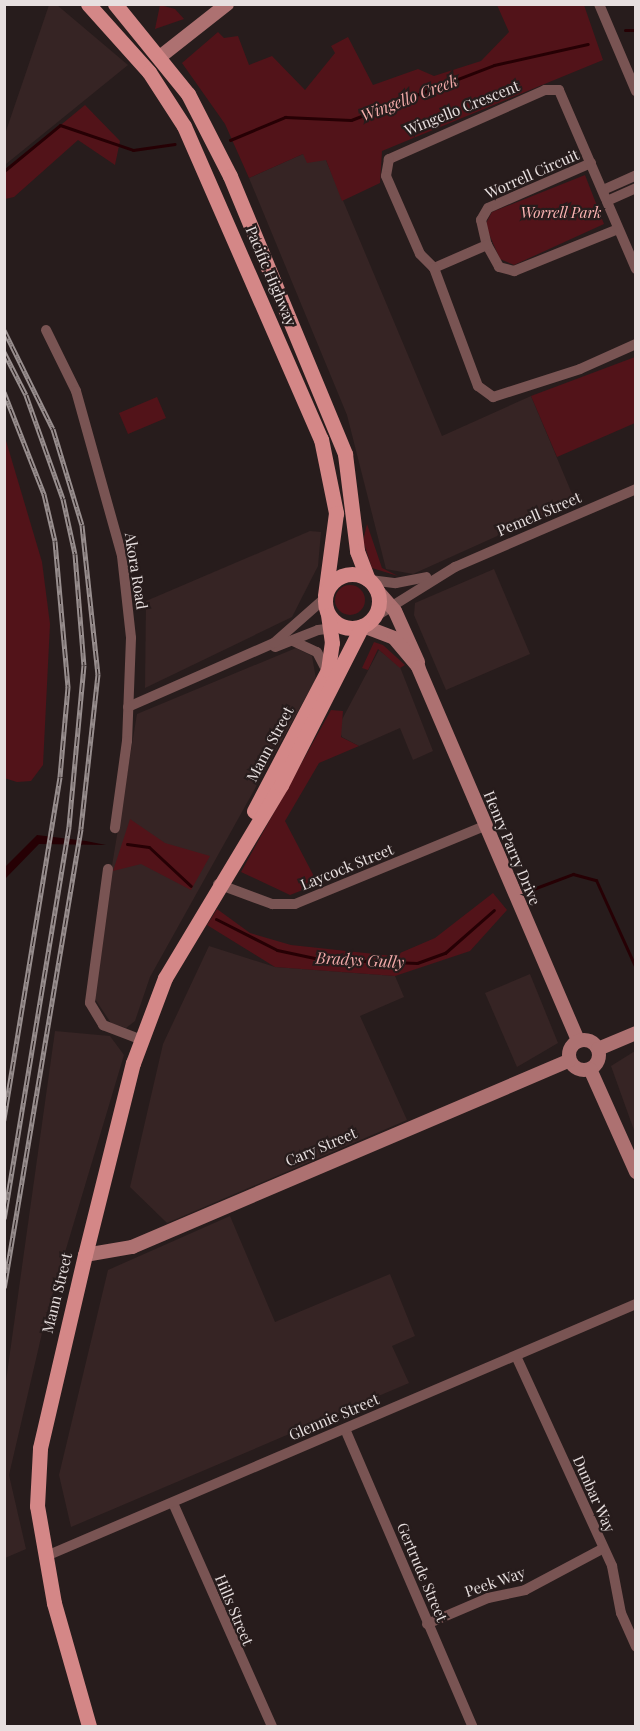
<!DOCTYPE html>
<style>
body{margin:0}
#map{position:relative;width:640px;height:1731px;overflow:hidden;background:#271c1c;font-family:"Playfair Display",serif}
div>[style]{position:absolute}
.built>*{inset:0;background:#362424}
.green>*{inset:0;background:#521319}
.round{border-radius:50%}
.water>*{inset:0;background:#260004}
.stream>*{height:3px;margin:-1.5px;padding:0 1.5px;transform-origin:1.5px;border-radius:1.5px;background:#260004}
.street>*{height:10px;margin:-5px;padding:0 5px;transform-origin:5px;border-radius:5px;background:#795453}
.secondary>*{height:14px;margin:-7px;padding:0 7px;transform-origin:7px;border-radius:7px;background:#ad7171}
.secondary>.ring{margin:-7px;padding:0;box-sizing:content-box;background:none;border:14px solid #ad7171;border-radius:50%}
.primary>*{height:15px;margin:-7.5px;padding:0 7.5px;transform-origin:7.5px;border-radius:7.5px;background:#d48787}
.primary>.ring{margin:-7.5px;padding:0;box-sizing:content-box;background:none;border:15px solid #d48787;border-radius:50%}
.rail>*{height:5px;margin-top:-2.5px;transform-origin:0;background:repeating-linear-gradient(90deg,#271c1c 0 9px,#988e8e 0 18px);box-sizing:border-box;border-block:2px solid #988e8e}
span{translate:-50% -50%;white-space:nowrap;text-align:center;line-height:1.15;-webkit-text-stroke:4.5px #271c1c;paint-order:stroke}
.street-label{font-size:15px;color:#e7dfdf}
.park-label{font-size:15px;color:#fcb4b3;font-style:italic}
.water-label{font-size:16px;color:#f2aaa9;font-style:italic}
.frame{position:absolute;inset:0;border:6px solid #e7dfdf;pointer-events:none}
</style>
<div id="map">
<div class="built">
<div style="clip-path:polygon(49px 5px,57px 5px,128px 65px,6px 164px,5px 134px)"></div>
<div style="clip-path:polygon(303px 154px,326px 160px,442px 436px,531px 396px,575px 501px,413px 574px,386px 569px,347px 415px,249px 178px)"></div>
<div style="clip-path:polygon(310px 531px,321px 532px,318px 566px,292px 617px,145px 688px,146px 601px)"></div>
<div style="clip-path:polygon(494px 569px,530px 654px,446px 690px,414px 615px,415px 603px)"></div>
<div style="clip-path:polygon(296px 648px,312px 656px,316px 679px,150px 977px,135px 1021px,126px 1028px,111px 1023px,91px 993px,137px 714px)"></div>
<div style="clip-path:polygon(379px 650px,400px 667px,433px 751px,413px 760px,400px 728px,359px 746px,342px 737px,338px 727px)"></div>
<div style="clip-path:polygon(209px 946px,275px 967px,395px 976px,404px 997px,360px 1016px,407px 1120px,167px 1223px,130px 1187px,163px 1044px)"></div>
<div style="clip-path:polygon(530px 974px,558px 1043px,517px 1067px,485px 993px)"></div>
<div style="clip-path:polygon(55px 1031px,110px 1036px,124px 1055px,46px 1316px,9px 1475px,26px 1549px,5px 1558px,5px 1388px)"></div>
<div style="clip-path:polygon(635px 1051px,635px 1133px,611px 1066px)"></div>
<div style="clip-path:polygon(230px 1216px,275px 1322px,390px 1274px,415px 1336px,392px 1346px,409px 1383px,71px 1527px,59px 1475px,108px 1270px)"></div>
</div>
<div class="green">
<div style="clip-path:polygon(160px 5px,175px 9px,184px 19px,155px 29px)"></div>
<div style="clip-path:polygon(497px 5px,584px 5px,603px 60px,382px 151px,380px 183px,342px 201px,326px 160px,307px 163px,303px 154px,249px 178px,225px 124px,182px 63px,218px 32px,224px 38px,238px 36px,249px 65px,272px 56px,305px 90px,335px 53px,331px 46px,348px 37px,373px 85px,418px 69px,434px 76px,481px 61px,509px 32px)"></div>
<div style="clip-path:polygon(85px 105px,120px 141px,115px 165px,78px 140px,14px 197px,5px 199px,5px 171px)"></div>
<div style="clip-path:polygon(585px 175px,604px 224px,514px 265px,500px 259px,485px 225px,492px 212px)"></div>
<div style="clip-path:polygon(635px 357px,635px 423px,557px 457px,531px 396px)"></div>
<div style="clip-path:polygon(157px 397px,166px 418px,128px 434px,119px 413px)"></div>
<div style="clip-path:polygon(4px 434px,42px 562px,50px 624px,43px 765px,31px 781px,17px 782px,4px 778px)"></div>
<div style="clip-path:polygon(367px 524px,382px 568px,398px 576px,372px 568px,363px 541px)"></div>
<div class="round" style="left:335px;top:585px;width:30px;height:30px"></div>
<div style="clip-path:polygon(374px 642px,383px 645px,405px 665px,400px 668px,378px 649px,368px 670px,362px 668px)"></div>
<div style="clip-path:polygon(331px 710px,343px 711px,341px 737px,359px 746px,319px 763px,285px 821px,318px 884px,290px 895px,241px 872px)"></div>
<div style="clip-path:polygon(130px 819px,165px 843px,210px 856px,191px 890px,141px 864px,113px 871px)"></div>
<div style="clip-path:polygon(493px 893px,507px 910px,470px 951px,395px 976px,275px 967px,207px 925px,217px 909px,250px 933px,291px 945px,393px 956px,435px 938px)"></div>
</div>
<div class="water">
<div style="clip-path:polygon(37px 835px,86px 841px,106px 845px,39px 844px,5px 879px,5px 867px)"></div>
</div>
<div class="stream">
<div style="left:625px;top:30px;width:11px"></div>
<div style="left:230px;top:140px;width:60px;rotate:-22.7deg"></div>
<div style="left:285px;top:117px;width:66px;rotate:2.6deg"></div>
<div style="left:351px;top:120px;width:153px;rotate:-21deg"></div>
<div style="left:494px;top:65px;width:96px;rotate:-12.6deg"></div>
<div style="left:4px;top:171px;width:72px;rotate:-39.4deg"></div>
<div style="left:60px;top:125px;width:77px;rotate:18.9deg"></div>
<div style="left:133px;top:150px;width:42px;rotate:-8.1deg"></div>
<div style="left:127px;top:844px;width:22px;rotate:8deg"></div>
<div style="left:149px;top:847px;width:57px;rotate:42.9deg"></div>
<div style="left:533px;top:889px;width:43px;rotate:-20.6deg"></div>
<div style="left:573px;top:874px;width:24px;rotate:15deg"></div>
<div style="left:596px;top:880px;width:97px;rotate:65.6deg"></div>
<div style="left:216px;top:919px;width:68px;rotate:26.9deg"></div>
<div style="left:277px;top:950px;width:43px;rotate:12.1deg"></div>
<div style="left:319px;top:959px;width:98px;rotate:2.3deg"></div>
<div style="left:417px;top:963px;width:30px;rotate:-20deg"></div>
<div style="left:445px;top:953px;width:65px;rotate:-41.3deg"></div>
</div>
<div class="street">
<div style="left:599px;top:4px;width:95px;rotate:67deg"></div>
<div style="left:591px;top:163px;width:112px;rotate:156.4deg"></div>
<div style="left:488px;top:208px;width:14px;rotate:120deg"></div>
<div style="left:481px;top:220px;width:26px;rotate:77deg"></div>
<div style="left:487px;top:245px;width:25px;rotate:61deg"></div>
<div style="left:499px;top:267px;width:16px;rotate:15deg"></div>
<div style="left:514px;top:271px;width:112px;rotate:-22deg"></div>
<div style="left:603px;top:190px;width:36px;rotate:-24deg"></div>
<div style="left:607px;top:201px;width:32px;rotate:-24deg"></div>
<div style="left:434px;top:268px;width:58px;rotate:-23.5deg"></div>
<div style="left:636px;top:269px;width:195px;rotate:-113.3deg"></div>
<div style="left:559px;top:90px;width:14px;rotate:180deg"></div>
<div style="left:545px;top:90px;width:171px;rotate:156.1deg"></div>
<div style="left:389px;top:159px;width:17px;rotate:100deg"></div>
<div style="left:386px;top:176px;width:85px;rotate:66.4deg"></div>
<div style="left:420px;top:254px;width:20px;rotate:45deg"></div>
<div style="left:434px;top:268px;width:126px;rotate:69.6deg"></div>
<div style="left:478px;top:386px;width:19px;rotate:36deg"></div>
<div style="left:493px;top:397px;width:91px;rotate:-17.8deg"></div>
<div style="left:580px;top:369px;width:61px;rotate:-24.1deg"></div>
<div style="left:46px;top:330px;width:68px;rotate:63.8deg"></div>
<div style="left:76px;top:391px;width:171px;rotate:74.4deg"></div>
<div style="left:122px;top:556px;width:82px;rotate:83.7deg"></div>
<div style="left:131px;top:638px;width:103px;rotate:92.2deg"></div>
<div style="left:127px;top:741px;width:88px;rotate:97.9deg"></div>
<div style="left:370px;top:580px;width:26px;rotate:7deg"></div>
<div style="left:396px;top:583px;width:31px;rotate:-11deg"></div>
<div style="left:373px;top:618px;width:97px;rotate:-31.9deg"></div>
<div style="left:455px;top:567px;width:197px;rotate:-23.3deg"></div>
<div style="left:293px;top:641px;width:26px;rotate:25deg"></div>
<div style="left:317px;top:652px;width:20px;rotate:63deg"></div>
<div style="left:275px;top:647px;width:46px;rotate:-21.6deg"></div>
<div style="left:318px;top:630px;width:26px;rotate:-7deg"></div>
<div style="left:128px;top:707px;width:159px;rotate:-23.7deg"></div>
<div style="left:274px;top:643px;width:68px;rotate:-41.4deg"></div>
<div style="left:108px;top:869px;width:135px;rotate:97.7deg"></div>
<div style="left:90px;top:1003px;width:26px;rotate:59deg"></div>
<div style="left:103px;top:1025px;width:40px;rotate:21deg"></div>
<div style="left:218px;top:884px;width:58px;rotate:20.3deg"></div>
<div style="left:272px;top:904px;width:23px"></div>
<div style="left:295px;top:904px;width:204px;rotate:-22.4deg"></div>
<div style="left:516px;top:1356px;width:231px;rotate:65.4deg"></div>
<div style="left:612px;top:1566px;width:48px;rotate:79.2deg"></div>
<div style="left:621px;top:1613px;width:37px;rotate:66deg"></div>
<div style="left:345px;top:1429px;width:323px;rotate:66.8deg"></div>
<div style="left:173px;top:1503px;width:244px;rotate:66.1deg"></div>
<div style="left:44px;top:1557px;width:644px;rotate:-23.14deg"></div>
<div style="left:427px;top:1624px;width:66px;rotate:-23.1deg"></div>
<div style="left:488px;top:1598px;width:38px;rotate:-12deg"></div>
<div style="left:525px;top:1590px;width:87px;rotate:-28deg"></div>
</div>
<div class="secondary">
<div style="left:161px;top:56px;width:84px;rotate:-38.2deg"></div>
<div style="left:375px;top:588px;width:30px;rotate:49deg"></div>
<div style="left:395px;top:611px;width:56px;rotate:65.7deg"></div>
<div style="left:363px;top:626px;width:33px;rotate:21deg"></div>
<div style="left:394px;top:638px;width:38px;rotate:50deg"></div>
<div style="left:418px;top:667px;width:407px;rotate:66.8deg"></div>
<div class="ring" style="left:569px;top:1040px;width:16px;height:16px"></div>
<div style="left:598px;top:1049px;width:41px;rotate:-22.8deg"></div>
<div style="left:590px;top:1069px;width:113px;rotate:65.9deg"></div>
<div style="left:85px;top:1255px;width:48px;rotate:-9.7deg"></div>
<div style="left:132px;top:1247px;width:475px;rotate:-23.1deg"></div>
</div>
<div class="primary">
<div style="left:88px;top:4px;width:91px;rotate:48.1deg"></div>
<div style="left:149px;top:72px;width:64px;rotate:57.1deg"></div>
<div style="left:184px;top:126px;width:342px;rotate:66.4deg"></div>
<div style="left:321px;top:439px;width:76px;rotate:78.5deg"></div>
<div style="left:336px;top:513px;width:83px;rotate:97.6deg"></div>
<div style="left:115px;top:4px;width:116px;rotate:51deg"></div>
<div style="left:188px;top:94px;width:92px;rotate:62.9deg"></div>
<div style="left:230px;top:176px;width:301px;rotate:67.5deg"></div>
<div style="left:345px;top:454px;width:98px;rotate:82.9deg"></div>
<div style="left:357px;top:551px;width:30px;rotate:69deg"></div>
<div class="ring" style="left:325px;top:574px;width:39px;height:39px"></div>
<div style="left:254px;top:811px;width:159px;rotate:-62.3deg"></div>
<div style="left:328px;top:670px;width:27px;rotate:-82deg"></div>
<div style="left:332px;top:643px;width:28px;rotate:-98deg"></div>
<div style="left:89px;top:1726px;width:128px;rotate:-105.9deg"></div>
<div style="left:54px;top:1603px;width:98px;rotate:-99.9deg"></div>
<div style="left:37px;top:1506px;width:58px;rotate:-87deg"></div>
<div style="left:40px;top:1448px;width:198px;rotate:-76.9deg"></div>
<div style="left:85px;top:1255px;width:198px;rotate:-76deg"></div>
<div style="left:133px;top:1063px;width:91px;rotate:-69.4deg"></div>
<div style="left:165px;top:978px;width:225px;rotate:-59deg"></div>
<div style="left:281px;top:785px;width:178px;rotate:-63deg"></div>
</div>
<div class="rail">
<div style="left:4px;top:330px;width:110px;rotate:63.7deg"></div>
<div style="left:53px;top:429px;width:100px;rotate:73.2deg"></div>
<div style="left:82px;top:525px;width:150px;rotate:83.9deg"></div>
<div style="left:98px;top:674px;width:156px;rotate:96.3deg"></div>
<div style="left:81px;top:829px;width:465px;rotate:99.5deg"></div>
<div style="left:4px;top:352px;width:48px;rotate:62.9deg"></div>
<div style="left:26px;top:395px;width:110px;rotate:70.4deg"></div>
<div style="left:63px;top:499px;width:56px;rotate:77.7deg"></div>
<div style="left:75px;top:554px;width:111px;rotate:85.4deg"></div>
<div style="left:84px;top:665px;width:163px;rotate:95.3deg"></div>
<div style="left:69px;top:827px;width:397px;rotate:99.4deg"></div>
<div style="left:4px;top:392px;width:110px;rotate:68.6deg"></div>
<div style="left:44px;top:494px;width:48px;rotate:76.8deg"></div>
<div style="left:55px;top:541px;width:147px;rotate:84.9deg"></div>
<div style="left:68px;top:687px;width:90px;rotate:95.1deg"></div>
<div style="left:60px;top:777px;width:348px;rotate:99.3deg"></div>
</div>
<div class="street-label">
<span style="left:462px;top:108px;rotate:-22deg">Wingello Crescent</span>
<span style="left:532px;top:174px;rotate:-24deg">Worrell Circuit</span>
<span style="left:271px;top:276px;rotate:67deg">Pacific Highway</span>
<span style="left:539px;top:514px;rotate:-23deg">Pemell Street</span>
<span style="left:136px;top:571px;rotate:81deg">Akora Road</span>
<span style="left:270px;top:744px;rotate:-62deg">Mann Street</span>
<span style="left:512px;top:848px;rotate:67deg">Henry Parry Drive</span>
<span style="left:347px;top:867px;rotate:-22deg">Laycock Street</span>
<span style="left:321px;top:1147px;rotate:-23deg">Cary Street</span>
<span style="left:57px;top:1293px;rotate:-76deg">Mann Street</span>
<span style="left:334px;top:1417px;rotate:-23deg">Glennie Street</span>
<span style="left:594px;top:1494px;rotate:66deg">Dunbar Way</span>
<span style="left:422px;top:1572px;rotate:67deg">Gertrude Street</span>
<span style="left:495px;top:1582px;rotate:-19deg">Peek Way</span>
<span style="left:234px;top:1610px;rotate:67deg">Hills Street</span>
</div>
<div class="park-label">
<span style="left:561px;top:213px">Worrell Park</span>
</div>
<div class="water-label">
<span style="left:409px;top:98px;rotate:-21deg">Wingello Creek</span>
<span style="left:360px;top:960px;rotate:3deg">Bradys Gully</span>
</div>
<div class="frame"></div>
</div>
